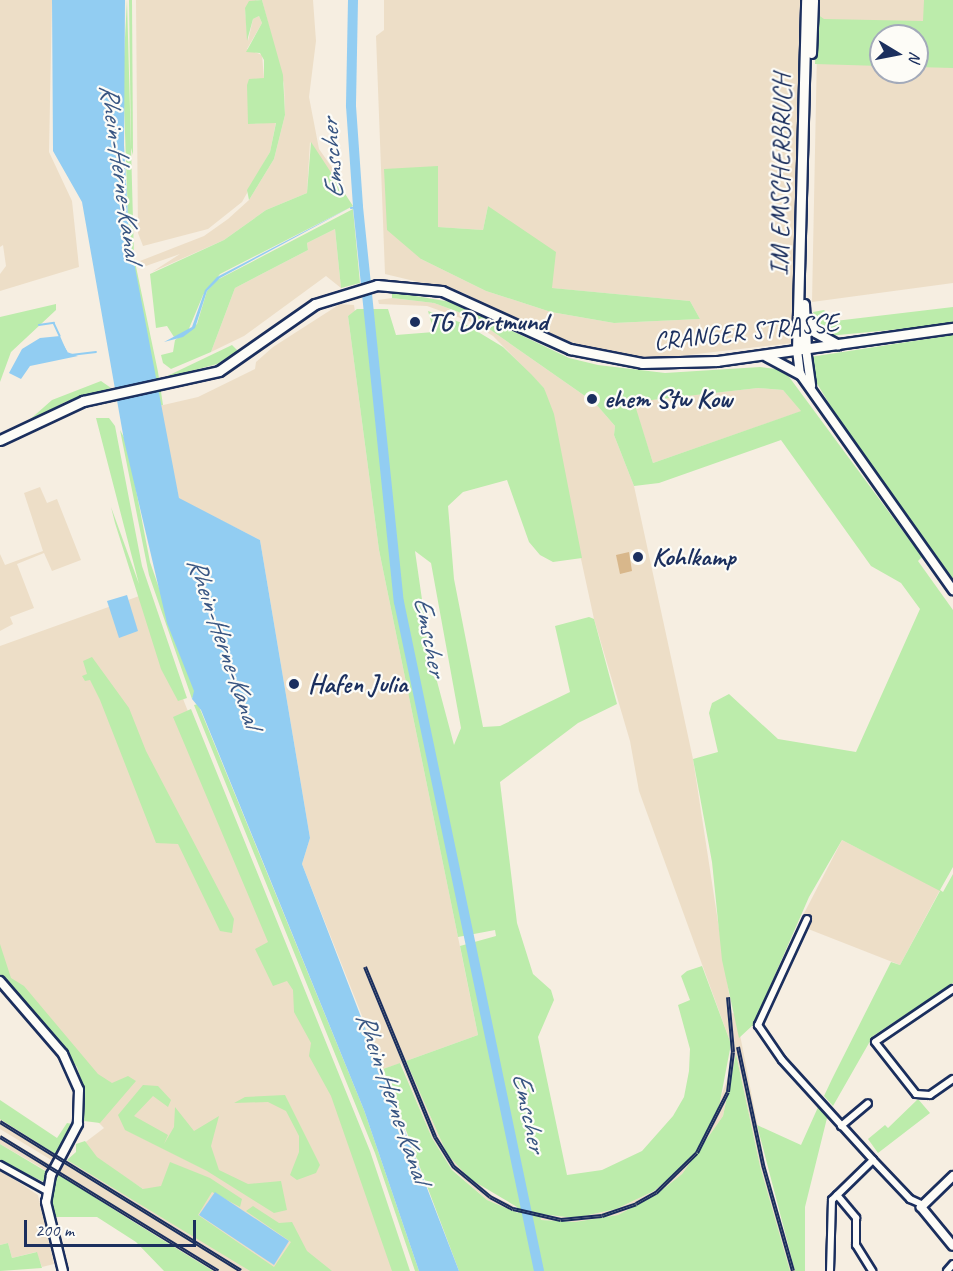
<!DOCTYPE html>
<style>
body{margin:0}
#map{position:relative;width:953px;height:1271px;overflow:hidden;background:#f6eee1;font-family:Caveat,sans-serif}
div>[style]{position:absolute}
.built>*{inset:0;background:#eddec7}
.green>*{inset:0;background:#bcecab}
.water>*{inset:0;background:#92cdf2}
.stream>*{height:1.5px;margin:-0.75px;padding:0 0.75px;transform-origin:0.75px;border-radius:0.75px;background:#92cdf2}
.river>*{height:10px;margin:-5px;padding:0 5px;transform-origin:5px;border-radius:5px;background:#92cdf2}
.building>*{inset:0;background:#d8b78b}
.roads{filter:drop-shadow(2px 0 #1b2f5e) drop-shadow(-2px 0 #1b2f5e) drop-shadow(0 2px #1b2f5e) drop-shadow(0 -2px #1b2f5e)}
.minor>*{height:6px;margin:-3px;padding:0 3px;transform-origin:3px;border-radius:3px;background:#fdfcf7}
.tertiary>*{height:8px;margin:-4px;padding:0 4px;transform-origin:4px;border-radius:4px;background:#fdfcf7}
.secondary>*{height:9px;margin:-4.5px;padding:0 4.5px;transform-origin:4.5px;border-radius:4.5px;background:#fdfcf7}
.rail>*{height:4px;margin-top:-2px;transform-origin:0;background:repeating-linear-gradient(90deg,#fdfcf7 0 4.5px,#1b2f5e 0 9px);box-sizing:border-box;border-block:2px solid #1b2f5e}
.dots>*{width:16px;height:16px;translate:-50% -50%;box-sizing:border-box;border:3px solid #fdfcf7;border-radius:50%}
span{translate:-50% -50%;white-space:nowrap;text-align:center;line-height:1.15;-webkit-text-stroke:4.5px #fdfcf7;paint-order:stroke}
.street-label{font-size:26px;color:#1b2f5e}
.poi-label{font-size:26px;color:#1b2f5e;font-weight:700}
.left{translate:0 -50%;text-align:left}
.water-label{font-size:27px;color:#395683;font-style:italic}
.north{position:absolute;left:869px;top:24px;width:60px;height:60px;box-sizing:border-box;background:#fdfcf7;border:2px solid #a3aaba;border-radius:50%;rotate:100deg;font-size:16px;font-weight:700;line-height:24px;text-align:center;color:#1b2f5e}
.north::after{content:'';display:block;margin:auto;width:21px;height:27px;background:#1b2f5e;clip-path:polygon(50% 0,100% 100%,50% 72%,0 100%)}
.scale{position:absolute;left:24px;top:1220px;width:172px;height:27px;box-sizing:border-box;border:3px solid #1b2f5e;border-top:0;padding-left:8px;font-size:18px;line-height:21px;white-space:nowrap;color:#1b2f5e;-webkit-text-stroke:4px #fdfcf7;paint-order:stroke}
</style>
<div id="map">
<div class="built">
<div style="clip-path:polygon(0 0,52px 0,49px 152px,72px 201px,79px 267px,0 291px,0 274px,6px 266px,3px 245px,0 247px)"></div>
<div style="clip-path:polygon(136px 0,257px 0,245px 9px,248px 41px,253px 19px,259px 16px,262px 23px,247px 49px,262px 55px,264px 78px,249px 84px,249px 124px,276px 122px,270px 152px,242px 202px,208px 229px,143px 246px,138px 233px)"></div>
<div style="clip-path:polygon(262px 0,313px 0,316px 41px,309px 97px,319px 149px,340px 179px,336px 182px,310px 142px,307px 193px,266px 210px,224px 240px,152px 272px,180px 254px,143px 267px,140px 261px,204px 236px,228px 219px,249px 200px,274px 159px,285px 115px,284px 84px)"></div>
<div style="clip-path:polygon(evenodd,384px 0,800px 0,793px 343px,644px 360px,595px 352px,543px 335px,464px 293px,385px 274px,376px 36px,384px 30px,384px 0,438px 166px,437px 227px,483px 230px,488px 206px,551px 288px,690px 301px,700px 319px,614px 323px,551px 312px,486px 291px,421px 259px,438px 166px)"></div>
<div style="clip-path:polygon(evenodd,818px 0,953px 0,953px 283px,812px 302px,818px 0,881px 36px,917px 36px,917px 72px,881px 72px,881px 36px)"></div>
<div style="clip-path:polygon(335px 229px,341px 288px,326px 276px,244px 336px,211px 352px,235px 288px,308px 250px,307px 243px)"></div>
<div style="clip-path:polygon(392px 298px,434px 303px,472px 317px,595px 403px,615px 426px,614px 435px,634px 486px,693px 759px,732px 1013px,736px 1014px,765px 1164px,795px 1271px,790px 1271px,760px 1166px,736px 1054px,723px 1116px,682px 1174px,657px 1194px,618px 1215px,575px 1222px,541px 1220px,542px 1215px,575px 1218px,616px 1209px,654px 1191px,678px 1171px,709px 1131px,729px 1074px,731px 1044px,639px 791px,630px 741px,594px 619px,544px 388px,493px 336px,469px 321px,427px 306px,379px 304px,378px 300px)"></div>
<div style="clip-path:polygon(340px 304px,354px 305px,355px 312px,348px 316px,379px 550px,478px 1035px,406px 1061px,447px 1154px,491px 1195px,514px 1206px,513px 1211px,487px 1200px,452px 1169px,432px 1138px,401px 1063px,383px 1069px,302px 864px,310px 838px,260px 540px,179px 499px,159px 406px,198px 397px,255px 369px,256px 362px,273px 347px)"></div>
<div style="clip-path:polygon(758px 388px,783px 390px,802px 411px,653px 463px,633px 402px)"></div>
<div style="clip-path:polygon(40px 487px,47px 503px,57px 499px,81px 560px,52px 571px,44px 553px,17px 564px,34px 608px,10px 617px,13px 624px,0 631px,0 554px,5px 565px,43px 551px,24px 493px)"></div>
<div style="clip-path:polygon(142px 595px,253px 876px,398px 1271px,270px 1271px,86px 1152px,83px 1144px,104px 1128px,96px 1120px,83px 1070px,0 971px,0 646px)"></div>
<div style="clip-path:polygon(842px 840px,940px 890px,900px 965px,798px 925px)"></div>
<div style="clip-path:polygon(0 1119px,57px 1155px,53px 1161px,0 1129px)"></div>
<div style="clip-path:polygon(0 1135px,51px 1165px,47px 1171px,0 1144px)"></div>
<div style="clip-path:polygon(67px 1160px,224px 1254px,250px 1271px,213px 1271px,58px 1174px)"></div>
<div style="clip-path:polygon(0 1170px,38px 1195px,54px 1264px,42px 1267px,36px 1252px,12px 1258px,8px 1243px,0 1245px)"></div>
</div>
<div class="green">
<div style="clip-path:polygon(127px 0,134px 257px,158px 372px,163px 405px,159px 406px,133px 259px,128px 218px,123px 76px)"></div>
<div style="clip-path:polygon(129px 0,132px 0,133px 155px,131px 148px)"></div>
<div style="clip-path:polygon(262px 0,283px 75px,285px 115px,274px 159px,249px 200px,247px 190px,270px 152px,276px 123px,248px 124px,247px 85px,249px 79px,264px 78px,264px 60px,260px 53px,246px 52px,262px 23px,259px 16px,253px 19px,247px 41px,245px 8px,249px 1px)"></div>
<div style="clip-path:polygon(924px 0,953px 0,953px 68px,917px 67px,917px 36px,881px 36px,881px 66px,815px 64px,817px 14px,824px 19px,923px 21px)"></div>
<div style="clip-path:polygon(311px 142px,353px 206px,220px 274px,203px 295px,188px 331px,174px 337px,167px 326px,156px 328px,150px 274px,224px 240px,266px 210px,307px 193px)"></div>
<div style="clip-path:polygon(438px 166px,438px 227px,483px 230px,488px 206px,556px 252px,552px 288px,690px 301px,700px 319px,614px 323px,551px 312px,486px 291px,421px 259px,387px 230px,384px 169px)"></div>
<div style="clip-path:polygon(353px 209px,360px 283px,341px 288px,335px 229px,307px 243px,308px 250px,235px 288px,211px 352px,171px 369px,163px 363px,161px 355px,173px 352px,175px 340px,197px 324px,207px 291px,217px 280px)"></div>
<div style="clip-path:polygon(evenodd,392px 292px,451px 302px,569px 358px,598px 365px,665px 373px,760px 367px,784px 370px,922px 557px,918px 561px,953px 610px,953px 867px,940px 890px,943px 892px,953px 874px,953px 983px,873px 1036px,833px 1106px,824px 1096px,832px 1079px,891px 962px,900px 965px,940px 891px,842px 840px,809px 897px,753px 1025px,739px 1038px,722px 960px,712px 862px,693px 759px,718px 752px,709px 713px,712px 703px,729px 694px,778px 739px,856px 752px,920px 609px,901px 583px,871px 566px,781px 440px,659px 483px,634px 486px,614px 435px,615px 426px,595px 403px,472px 317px,434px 303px,392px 298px,392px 292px,758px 388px,783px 390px,801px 411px,653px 463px,634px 402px,758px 388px)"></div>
<div style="clip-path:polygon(56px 304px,56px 310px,11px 352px,0 382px,0 317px)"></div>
<div style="clip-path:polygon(953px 307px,953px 324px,828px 336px,818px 327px,813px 312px,824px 310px,835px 321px)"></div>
<div style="clip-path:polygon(evenodd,357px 309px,388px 309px,396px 335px,434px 332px,428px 311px,465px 324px,503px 347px,531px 374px,544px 388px,554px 414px,582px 558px,553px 562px,540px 555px,529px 542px,507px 480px,463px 492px,448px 506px,454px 579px,483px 727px,500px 726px,570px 692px,555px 626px,589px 617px,594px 619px,617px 704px,578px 723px,500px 782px,517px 923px,533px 974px,551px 990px,554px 1000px,538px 1037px,567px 1175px,602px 1170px,642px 1151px,673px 1116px,684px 1097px,689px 1071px,690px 1049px,678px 1005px,690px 1000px,681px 976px,687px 971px,702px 966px,731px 1044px,718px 1112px,696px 1152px,678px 1171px,654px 1191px,616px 1209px,575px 1218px,540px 1214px,541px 1220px,575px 1222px,618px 1215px,657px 1194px,682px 1174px,723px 1116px,736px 1054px,760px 1166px,790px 1271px,459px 1271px,383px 1069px,400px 1063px,432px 1138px,452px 1170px,487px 1200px,518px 1213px,517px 1207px,470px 1179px,447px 1154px,406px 1061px,478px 1035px,460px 946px,496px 936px,495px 930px,458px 937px,379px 550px,348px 316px,357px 309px,415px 551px,431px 563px,461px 728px,454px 745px,430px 655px,415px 551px)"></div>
<div style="clip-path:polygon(953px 335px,953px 582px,847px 433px,813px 377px,810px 357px)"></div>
<div style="clip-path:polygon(232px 345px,238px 351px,217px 364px,161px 379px)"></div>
<div style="clip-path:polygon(101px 381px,111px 388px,65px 402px,27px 422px,52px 400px)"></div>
<div style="clip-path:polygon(96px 418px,109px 418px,115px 426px,142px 566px,187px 698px,178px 701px,161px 669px,115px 523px,111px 507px,139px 584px)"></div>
<div style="clip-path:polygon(120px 430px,127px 443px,150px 562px,195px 692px,192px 699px,149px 575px)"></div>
<div style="clip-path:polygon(92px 657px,129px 708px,146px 751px,234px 919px,232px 933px,220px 931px,178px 844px,156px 843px,100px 700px,90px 680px,85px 681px,82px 676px,87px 674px,83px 661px)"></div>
<div style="clip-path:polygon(198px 704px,364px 1110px,419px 1271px,415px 1271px,375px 1153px,194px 705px)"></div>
<div style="clip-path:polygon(191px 709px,370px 1151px,410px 1271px,392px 1271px,331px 1096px,309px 1056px,311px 1043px,294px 1012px,293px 990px,287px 981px,273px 986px,255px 949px,268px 942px,173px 717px)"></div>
<div style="clip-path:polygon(0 944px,11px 978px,24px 986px,98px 1074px,112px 1083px,128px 1076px,136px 1081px,100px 1123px,84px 1121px,85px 1093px,77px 1067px,0 974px)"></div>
<div style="clip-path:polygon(143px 1085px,158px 1086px,171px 1100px,168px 1107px,153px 1096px,134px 1116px,168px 1135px,164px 1144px,174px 1127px,175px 1107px,194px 1131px,219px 1116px,211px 1146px,219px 1170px,248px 1184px,281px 1181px,287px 1210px,274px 1213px,207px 1171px,125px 1130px,118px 1115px)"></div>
<div style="clip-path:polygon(285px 1095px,320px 1165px,316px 1173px,297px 1180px,290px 1175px,299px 1152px,299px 1136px,286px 1111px,268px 1102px,234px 1103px,245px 1097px)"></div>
<div style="clip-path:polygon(918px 1099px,930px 1113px,878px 1153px,868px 1139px,885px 1125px,888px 1128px)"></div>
<div style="clip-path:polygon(0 1100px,57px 1138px,67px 1123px,72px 1124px,57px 1155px,0 1119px)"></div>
<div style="clip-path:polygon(819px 1105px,828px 1114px,805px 1207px,805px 1271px,795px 1271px,757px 1125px,801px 1145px)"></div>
<div style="clip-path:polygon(85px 1141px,97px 1157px,143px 1189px,161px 1186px,170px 1162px,210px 1178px,242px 1199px,240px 1207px,212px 1192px,198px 1215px,274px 1267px,291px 1242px,246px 1211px,253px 1206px,279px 1223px,292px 1222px,307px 1251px,332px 1271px,250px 1271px,67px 1160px,76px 1152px,76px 1144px)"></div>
<div style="clip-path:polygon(0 1144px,47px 1172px,44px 1182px,0 1161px)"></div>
<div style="clip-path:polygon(58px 1174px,132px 1221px,213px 1271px,164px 1271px,136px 1242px,97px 1217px,55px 1217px,51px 1197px)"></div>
<div style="clip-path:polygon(8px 1243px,12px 1258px,37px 1252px,42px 1268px,0 1271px,0 1245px)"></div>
</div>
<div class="water">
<div style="clip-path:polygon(52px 0,125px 0,124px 145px,129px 236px,179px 498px,260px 540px,310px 838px,302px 864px,459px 1271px,419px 1271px,364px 1110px,201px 710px,192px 699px,194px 691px,167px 623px,124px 440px,82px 202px,53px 151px)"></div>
<div style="clip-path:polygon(353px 206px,220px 278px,207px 291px,195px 328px,183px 337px,164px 342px,192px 327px,205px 290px,217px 277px)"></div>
<div style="clip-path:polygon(60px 336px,67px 352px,78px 356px,30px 366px,21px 379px,9px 373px,22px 349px,40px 338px)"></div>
<div style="clip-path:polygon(127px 595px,138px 631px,119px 638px,107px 601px)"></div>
<div style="clip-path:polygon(215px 1192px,289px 1241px,274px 1265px,199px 1215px)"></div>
</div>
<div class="stream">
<div style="left:351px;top:208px;width:7px;rotate:-8deg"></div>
<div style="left:39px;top:325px;width:15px;rotate:-8deg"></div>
<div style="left:54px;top:323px;width:14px;rotate:65deg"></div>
<div style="left:62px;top:344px;width:9px;rotate:58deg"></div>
<div style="left:71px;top:355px;width:25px;rotate:-7deg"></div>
</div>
<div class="river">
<div style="left:353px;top:0;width:106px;rotate:91.1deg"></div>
<div style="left:351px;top:106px;width:101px;rotate:86deg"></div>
<div style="left:358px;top:207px;width:397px;rotate:84.1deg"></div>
<div style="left:399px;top:602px;width:683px;rotate:78.18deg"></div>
</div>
<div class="building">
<div style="clip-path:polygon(629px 552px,632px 571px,620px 574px,616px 555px)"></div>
</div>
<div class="roads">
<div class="minor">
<div style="left:807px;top:919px;width:117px;rotate:114.8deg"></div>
<div style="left:758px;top:1025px;width:42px;rotate:55.6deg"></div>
<div style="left:782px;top:1060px;width:135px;rotate:47.7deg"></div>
<div style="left:873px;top:1160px;width:54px;rotate:46.5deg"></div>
<div style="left:910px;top:1199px;width:12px;rotate:24deg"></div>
<div style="left:953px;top:989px;width:94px;rotate:145.8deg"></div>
<div style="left:875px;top:1042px;width:66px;rotate:51.7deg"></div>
<div style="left:916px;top:1094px;width:14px;rotate:4deg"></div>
<div style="left:930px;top:1095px;width:28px;rotate:-35deg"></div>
<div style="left:841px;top:1126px;width:35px;rotate:-40deg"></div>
<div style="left:0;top:1165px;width:54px;rotate:29deg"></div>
<div style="left:837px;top:1195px;width:30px;rotate:50deg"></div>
<div style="left:856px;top:1218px;width:27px;rotate:90deg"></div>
<div style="left:856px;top:1245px;width:31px;rotate:58deg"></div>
<div style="left:830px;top:1271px;width:71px;rotate:-88.4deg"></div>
<div style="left:832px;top:1200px;width:57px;rotate:-44.3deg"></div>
<div style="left:947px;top:1271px;width:9px;rotate:-49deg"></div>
</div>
<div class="tertiary">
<div style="left:806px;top:349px;width:37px;rotate:82deg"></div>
<div style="left:797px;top:350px;width:24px;rotate:83deg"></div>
<div style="left:800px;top:374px;width:265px;rotate:54.7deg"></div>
<div style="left:0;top:981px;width:96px;rotate:49.2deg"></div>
<div style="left:63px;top:1054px;width:39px;rotate:66deg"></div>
<div style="left:79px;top:1090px;width:34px;rotate:92deg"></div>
<div style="left:78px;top:1124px;width:58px;rotate:117.9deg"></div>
<div style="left:51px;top:1175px;width:27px;rotate:100deg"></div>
<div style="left:46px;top:1202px;width:71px;rotate:76.2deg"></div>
<div style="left:953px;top:1176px;width:45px;rotate:135.9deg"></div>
<div style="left:921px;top:1207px;width:50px;rotate:50.6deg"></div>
</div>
<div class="secondary">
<div style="left:811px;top:53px;width:53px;rotate:-87.8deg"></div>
<div style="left:804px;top:304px;width:45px;rotate:87.5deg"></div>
<div style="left:807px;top:318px;width:16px;rotate:60deg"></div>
<div style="left:815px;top:332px;width:26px;rotate:29deg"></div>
<div style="left:797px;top:350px;width:350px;rotate:-88.5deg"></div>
<div style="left:766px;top:356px;width:38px;rotate:28deg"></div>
<div style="left:0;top:440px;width:92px;rotate:-25.2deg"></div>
<div style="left:83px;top:401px;width:139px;rotate:-12.4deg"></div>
<div style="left:219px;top:371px;width:117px;rotate:-34.9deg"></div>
<div style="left:315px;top:304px;width:65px;rotate:-17deg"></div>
<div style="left:377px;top:285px;width:65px;rotate:5.3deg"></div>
<div style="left:442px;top:291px;width:141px;rotate:24.4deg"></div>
<div style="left:570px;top:349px;width:73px;rotate:11deg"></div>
<div style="left:642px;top:363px;width:75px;rotate:-1.5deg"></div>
<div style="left:717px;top:361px;width:238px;rotate:-8deg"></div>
</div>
</div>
<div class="rail">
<div style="left:365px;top:967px;width:184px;rotate:67.6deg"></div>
<div style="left:435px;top:1137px;width:36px;rotate:58deg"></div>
<div style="left:454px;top:1167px;width:47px;rotate:39.8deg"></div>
<div style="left:490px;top:1197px;width:26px;rotate:28deg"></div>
<div style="left:513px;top:1209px;width:49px;rotate:12.9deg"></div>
<div style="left:561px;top:1220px;width:41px;rotate:-5.6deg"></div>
<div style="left:602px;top:1216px;width:36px;rotate:-19deg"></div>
<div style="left:636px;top:1204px;width:23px;rotate:-29deg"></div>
<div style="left:656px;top:1193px;width:57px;rotate:-44.3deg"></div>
<div style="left:697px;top:1153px;width:68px;rotate:-63.1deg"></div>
<div style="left:728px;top:1092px;width:40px;rotate:-82.9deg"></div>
<div style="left:733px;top:1052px;width:55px;rotate:-95.2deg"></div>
<div style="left:738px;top:1047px;width:121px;rotate:78deg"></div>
<div style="left:763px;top:1165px;width:110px;rotate:74.2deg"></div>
<div style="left:0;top:1122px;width:283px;rotate:31.7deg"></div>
<div style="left:0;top:1137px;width:256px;rotate:31.6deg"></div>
</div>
<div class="dots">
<div style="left:415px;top:322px;background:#1b2f5e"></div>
<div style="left:592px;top:399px;background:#1b2f5e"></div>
<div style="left:638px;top:557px;background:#1b2f5e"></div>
<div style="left:294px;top:684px;background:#1b2f5e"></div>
</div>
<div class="street-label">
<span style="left:781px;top:175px;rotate:-89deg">IM EMSCHERBRUCH</span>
<span style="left:746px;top:332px;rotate:-6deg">CRANGER STRASSE</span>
</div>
<div class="poi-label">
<span class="left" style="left:427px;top:322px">TG Dortmund</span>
<span class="left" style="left:604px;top:399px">ehem Stw Kow</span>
<span class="left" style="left:652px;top:557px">Kohlkamp</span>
<span class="left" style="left:308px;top:684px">Hafen Julia</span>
</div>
<div class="water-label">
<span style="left:332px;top:159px;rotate:-94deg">Emscher</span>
<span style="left:121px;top:172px;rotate:82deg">Rhein-Herne-Kanal</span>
<span style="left:430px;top:636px;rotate:79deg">Emscher</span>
<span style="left:224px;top:642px;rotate:71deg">Rhein-Herne-Kanal</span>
<span style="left:393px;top:1097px;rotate:71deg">Rhein-Herne-Kanal</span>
<span style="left:529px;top:1112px;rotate:78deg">Emscher</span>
</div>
<div class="north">N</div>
<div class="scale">200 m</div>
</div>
